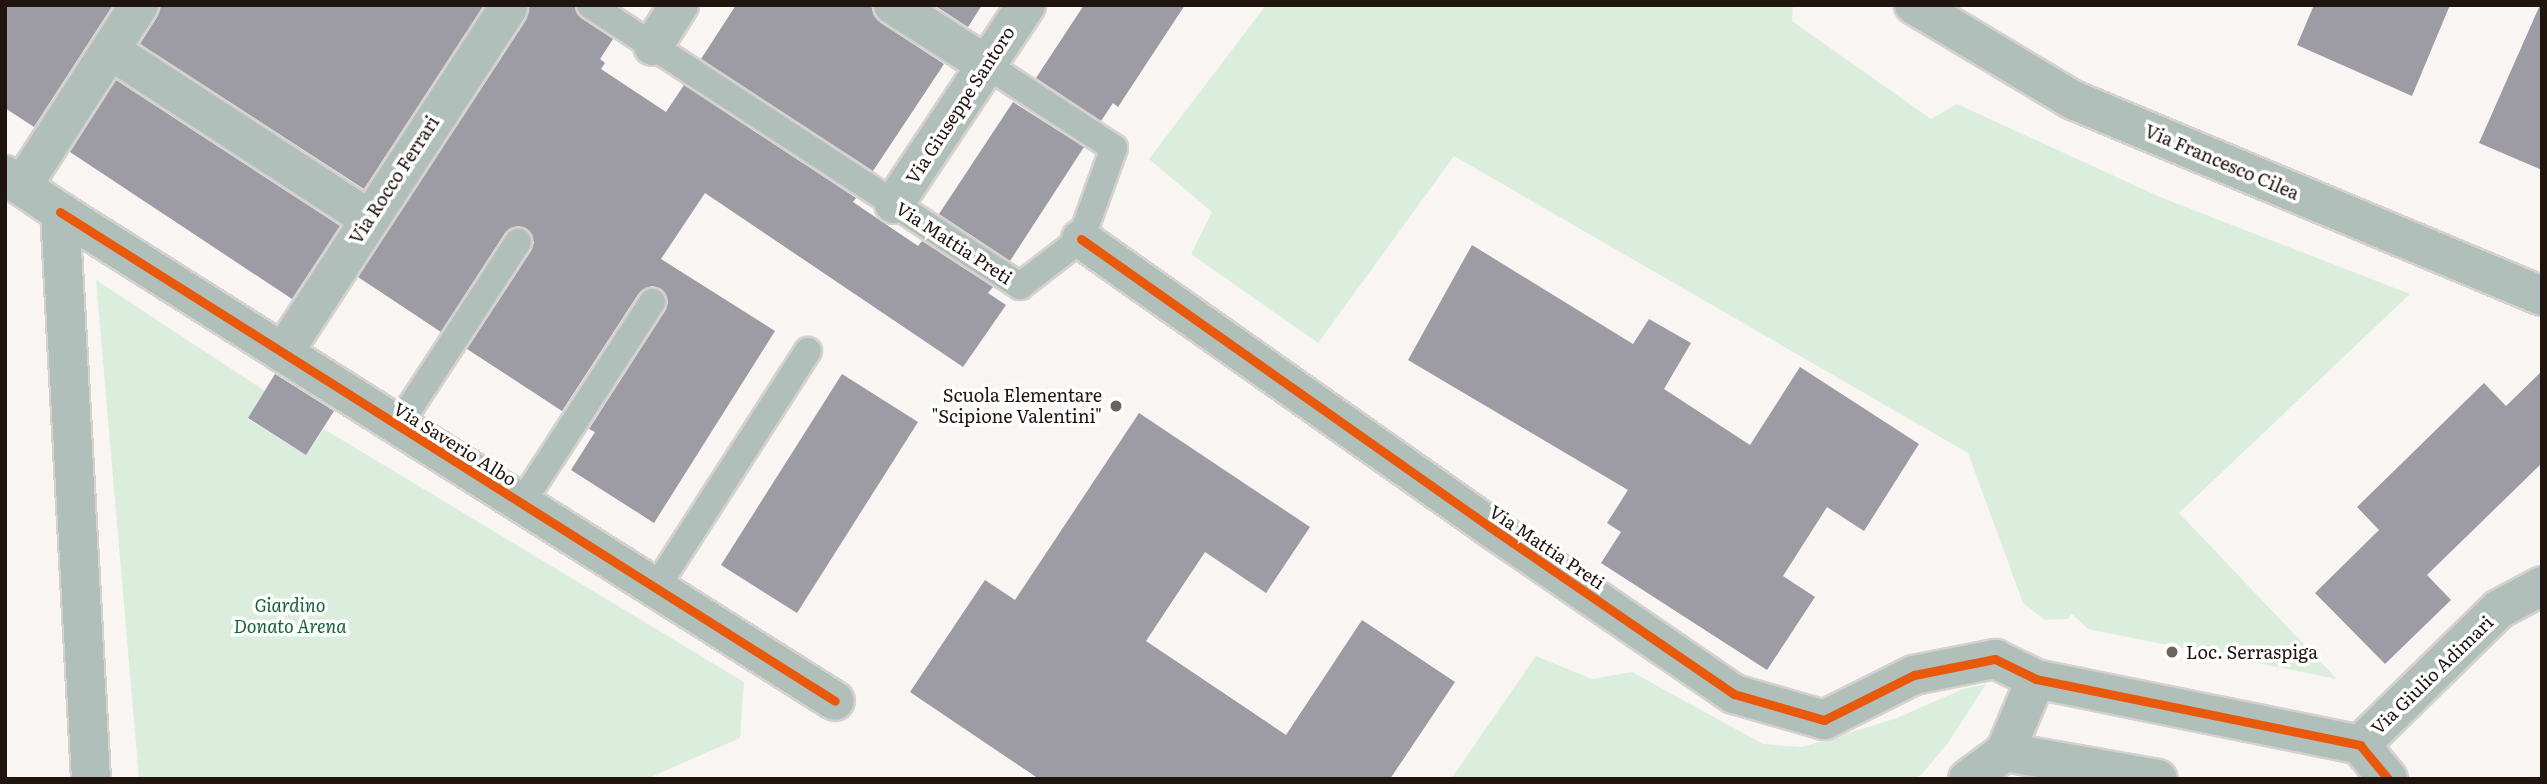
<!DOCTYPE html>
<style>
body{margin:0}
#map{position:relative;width:2547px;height:784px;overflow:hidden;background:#f9f5f3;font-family:Literata,serif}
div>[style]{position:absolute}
.green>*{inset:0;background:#dbeede}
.building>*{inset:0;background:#9d9ba3}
.roads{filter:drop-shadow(2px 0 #d5d1cf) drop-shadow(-2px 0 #d5d1cf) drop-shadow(0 2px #d5d1cf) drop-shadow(0 -2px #d5d1cf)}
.service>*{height:26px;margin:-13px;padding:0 13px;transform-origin:13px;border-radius:13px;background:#b1bfba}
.minor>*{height:38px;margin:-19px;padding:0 19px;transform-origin:19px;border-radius:19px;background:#b1bfba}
.cycleway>*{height:9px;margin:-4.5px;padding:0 4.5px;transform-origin:4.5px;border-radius:4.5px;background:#e8590c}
.dots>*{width:19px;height:19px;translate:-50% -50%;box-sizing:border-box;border:4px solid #fff;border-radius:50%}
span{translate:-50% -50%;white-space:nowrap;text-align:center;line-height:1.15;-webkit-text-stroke:7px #fff;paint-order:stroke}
.street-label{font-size:18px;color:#1f140e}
.poi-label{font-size:18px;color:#1f140e}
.right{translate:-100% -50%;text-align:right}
.left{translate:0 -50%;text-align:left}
.park-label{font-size:18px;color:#146337;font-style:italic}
.frame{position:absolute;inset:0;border:7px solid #1f140e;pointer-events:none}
</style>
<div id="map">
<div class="green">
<div style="clip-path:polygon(1266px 5px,1793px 5px,1792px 21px,1931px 119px,1957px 104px,2160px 197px,2410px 294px,2179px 513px,2337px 679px,2088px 629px,2072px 614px,2067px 619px,2045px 620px,2023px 603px,1968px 453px,1454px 156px,1318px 343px,1191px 254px,1212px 212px,1149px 159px)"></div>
<div style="clip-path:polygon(96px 280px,265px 391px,248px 419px,306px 455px,324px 429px,744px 682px,740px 738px,646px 779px,139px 779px)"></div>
<div style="clip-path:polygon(1536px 656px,1592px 679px,1632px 672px,1763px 744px,1802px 747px,1897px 718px,1963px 689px,1986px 684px,1948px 743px,1921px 775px,1912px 779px,1451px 779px)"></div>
</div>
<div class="building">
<div style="clip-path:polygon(5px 5px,113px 5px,34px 127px,5px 108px)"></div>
<div style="clip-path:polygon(161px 5px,484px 5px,364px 189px,140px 44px,157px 17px)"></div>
<div style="clip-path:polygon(529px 5px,574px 5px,581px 18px,613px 39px,600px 59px,605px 63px,601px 69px,666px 112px,684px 85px,856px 198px,853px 202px,918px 246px,922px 241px,993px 287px,988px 293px,1006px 305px,963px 367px,705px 193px,661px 259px,775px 331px,654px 523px,571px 470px,595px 432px,589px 429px,665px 311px,668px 302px,661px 289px,652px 286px,639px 293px,562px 411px,467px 349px,531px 251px,534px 242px,527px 229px,518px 226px,505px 233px,441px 332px,358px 277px,526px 20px)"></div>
<div style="clip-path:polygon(736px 5px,871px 5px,874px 16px,881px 23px,944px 64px,873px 171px,701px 59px)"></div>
<div style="clip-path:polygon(934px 5px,982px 5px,968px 27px)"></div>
<div style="clip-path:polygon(1084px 5px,1185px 5px,1118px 107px,1113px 103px,1101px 121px,1036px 78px)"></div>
<div style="clip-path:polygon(2314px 5px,2450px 5px,2412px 96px,2297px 45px)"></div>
<div style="clip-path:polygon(2540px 5px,2542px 5px,2542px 170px,2479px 143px)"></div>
<div style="clip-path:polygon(116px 80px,340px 226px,292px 299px,70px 152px)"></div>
<div style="clip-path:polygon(1013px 102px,1084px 147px,1010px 261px,939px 214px)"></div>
<div style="clip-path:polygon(1472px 245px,1633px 344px,1649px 319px,1691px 343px,1664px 389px,1750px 445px,1800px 367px,1919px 444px,1864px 531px,1827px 507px,1783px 576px,1815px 597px,1767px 670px,1601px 563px,1621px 532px,1607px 523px,1628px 490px,1408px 360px)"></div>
<div style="clip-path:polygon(2542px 371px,2542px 463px,2427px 575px,2451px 600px,2385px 664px,2315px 593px,2379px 530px,2357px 507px,2484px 383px,2506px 406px)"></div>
<div style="clip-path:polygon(275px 374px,334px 411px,306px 455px,248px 418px)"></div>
<div style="clip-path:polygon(842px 374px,918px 422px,797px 613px,721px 565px)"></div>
<div style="clip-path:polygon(1139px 413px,1310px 527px,1266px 593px,1205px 552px,1146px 641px,1286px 735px,1362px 620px,1455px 682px,1390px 779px,1039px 779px,910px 692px,985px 580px,1015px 600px)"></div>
</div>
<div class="roads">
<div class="service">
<div style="left:590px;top:5px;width:514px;rotate:33.16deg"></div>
<div style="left:1020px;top:286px;width:77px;rotate:-37.6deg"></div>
<div style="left:1081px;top:239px;width:97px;rotate:-70.1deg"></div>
<div style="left:1114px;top:148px;width:154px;rotate:-146.9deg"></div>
<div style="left:398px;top:426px;width:220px;rotate:-56.9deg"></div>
<div style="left:521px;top:504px;width:241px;rotate:-57deg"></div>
<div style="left:655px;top:589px;width:283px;rotate:-57.3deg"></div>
</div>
<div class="minor">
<div style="left:893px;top:5px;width:109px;rotate:32.7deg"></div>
<div style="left:1914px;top:5px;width:185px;rotate:30.9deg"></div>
<div style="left:2073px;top:100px;width:508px;rotate:22.68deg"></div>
<div style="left:653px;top:46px;width:49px;rotate:-57.6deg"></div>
<div style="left:110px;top:50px;width:309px;rotate:33.1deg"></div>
<div style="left:5px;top:175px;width:66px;rotate:33.9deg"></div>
<div style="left:60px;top:212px;width:568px;rotate:86.87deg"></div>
<div style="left:22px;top:186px;width:216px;rotate:-57.1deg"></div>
<div style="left:894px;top:204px;width:239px;rotate:-56.4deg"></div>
<div style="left:60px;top:212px;width:916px;rotate:32.25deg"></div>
<div style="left:1081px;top:239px;width:500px;rotate:35.15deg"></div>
<div style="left:1490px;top:527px;width:296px;rotate:34.4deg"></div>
<div style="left:1734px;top:694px;width:94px;rotate:16.1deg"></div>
<div style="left:1824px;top:720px;width:101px;rotate:-26.6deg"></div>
<div style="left:1914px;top:675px;width:83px;rotate:-11.2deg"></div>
<div style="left:1995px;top:659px;width:46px;rotate:26deg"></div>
<div style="left:2036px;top:679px;width:331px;rotate:11.5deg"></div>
<div style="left:2360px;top:745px;width:44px;rotate:50.5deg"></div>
<div style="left:283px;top:353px;width:412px;rotate:-56.9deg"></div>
<div style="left:2360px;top:745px;width:194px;rotate:-44.4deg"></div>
<div style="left:2499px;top:609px;width:49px;rotate:-28.1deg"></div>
<div style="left:2005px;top:752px;width:79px;rotate:-67deg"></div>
<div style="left:1968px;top:779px;width:46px;rotate:-36.1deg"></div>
<div style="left:2005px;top:752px;width:155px;rotate:10deg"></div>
</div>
</div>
<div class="cycleway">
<div style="left:60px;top:212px;width:916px;rotate:32.25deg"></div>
<div style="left:1081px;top:239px;width:500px;rotate:35.15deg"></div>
<div style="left:1490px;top:527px;width:296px;rotate:34.4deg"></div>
<div style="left:1734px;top:694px;width:94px;rotate:16.1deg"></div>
<div style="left:1824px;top:720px;width:101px;rotate:-26.6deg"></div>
<div style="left:1914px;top:675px;width:83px;rotate:-11.2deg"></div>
<div style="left:1995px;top:659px;width:46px;rotate:26deg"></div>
<div style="left:2036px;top:679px;width:331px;rotate:11.5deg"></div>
<div style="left:2360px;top:745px;width:44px;rotate:50.5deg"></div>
</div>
<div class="dots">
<div style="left:1116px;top:406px;background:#6b635e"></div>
<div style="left:2172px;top:652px;background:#6b635e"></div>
</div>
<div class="street-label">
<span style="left:960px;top:105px;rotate:-57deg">Via Giuseppe Santoro</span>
<span style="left:2222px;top:162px;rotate:23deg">Via Francesco Cilea</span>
<span style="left:394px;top:180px;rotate:-57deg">Via Rocco Ferrari</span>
<span style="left:954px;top:243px;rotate:33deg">Via Mattia Preti</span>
<span style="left:455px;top:444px;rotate:32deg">Via Saverio Albo</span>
<span style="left:1547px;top:547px;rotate:34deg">Via Mattia Preti</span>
<span style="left:2432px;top:675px;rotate:-44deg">Via Giulio Adimari</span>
</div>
<div class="poi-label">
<span class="right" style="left:1102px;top:406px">Scuola Elementare<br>"Scipione Valentini"</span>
<span class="left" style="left:2186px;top:652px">Loc. Serraspiga</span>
</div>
<div class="park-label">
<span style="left:290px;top:616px">Giardino<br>Donato Arena</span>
</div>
<div class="frame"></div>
</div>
